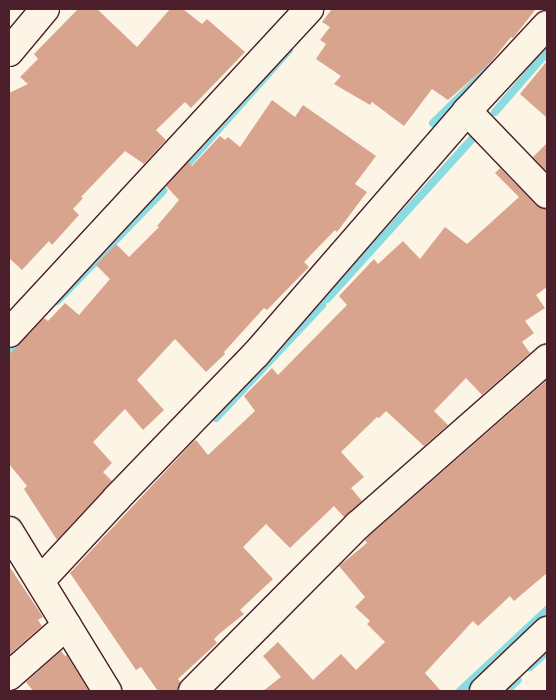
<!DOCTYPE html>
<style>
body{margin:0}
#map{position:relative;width:556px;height:700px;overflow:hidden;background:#fcf5e5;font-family:"Gochi Hand",sans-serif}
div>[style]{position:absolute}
.stream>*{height:8px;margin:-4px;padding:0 4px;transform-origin:4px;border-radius:4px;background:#8bdce1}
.building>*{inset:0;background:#d9a48e}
.roads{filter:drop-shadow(1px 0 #4a1f2b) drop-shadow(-1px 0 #4a1f2b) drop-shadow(0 1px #4a1f2b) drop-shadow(0 -1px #4a1f2b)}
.street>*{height:28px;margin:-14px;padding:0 14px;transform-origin:14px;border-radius:14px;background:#fcf5e5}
.secondary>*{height:28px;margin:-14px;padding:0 14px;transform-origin:14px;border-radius:14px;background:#fcf5e5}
span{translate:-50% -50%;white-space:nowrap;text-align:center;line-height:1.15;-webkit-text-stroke:4.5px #fcf5e5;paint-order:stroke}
.frame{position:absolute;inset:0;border:10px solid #4a1f2b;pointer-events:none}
</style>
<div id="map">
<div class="stream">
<div style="left:495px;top:112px;width:79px;rotate:-49.1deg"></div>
<div style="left:433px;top:123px;width:76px;rotate:-44.5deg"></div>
<div style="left:182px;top:170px;width:161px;rotate:-48.3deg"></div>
<div style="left:100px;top:256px;width:91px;rotate:-45.9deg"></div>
<div style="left:327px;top:299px;width:219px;rotate:-47.8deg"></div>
<div style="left:57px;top:301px;width:56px;rotate:-45.7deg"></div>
<div style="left:9px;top:352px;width:21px;rotate:-47deg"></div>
<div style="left:216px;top:418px;width:155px;rotate:-46.8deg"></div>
<div style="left:530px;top:667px;width:23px;rotate:-43deg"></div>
<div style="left:460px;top:691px;width:119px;rotate:-43deg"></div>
<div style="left:506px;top:691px;width:16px;rotate:-43deg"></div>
</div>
<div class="building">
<div style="clip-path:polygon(78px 9px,97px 9px,137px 47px,170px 9px,183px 9px,202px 24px,207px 19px,245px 52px,191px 108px,185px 102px,156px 130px,166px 140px,144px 164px,125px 151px,81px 197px,83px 198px,73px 209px,79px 215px,52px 245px,49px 241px,22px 270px,9px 258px,9px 93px,28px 84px,20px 77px,38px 59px,34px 54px)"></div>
<div style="clip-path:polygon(332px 9px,536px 9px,513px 38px,511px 37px,490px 63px,448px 100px,432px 89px,404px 126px,372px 102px,370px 105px,334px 84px,341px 76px,316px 59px,326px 44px,320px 40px,330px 27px,322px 22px)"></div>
<div style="clip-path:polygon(547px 61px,547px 118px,520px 94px)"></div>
<div style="clip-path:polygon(272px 100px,295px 117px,303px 105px,376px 156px,355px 184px,367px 192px,337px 232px,335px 230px,304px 262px,309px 267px,267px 310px,264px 308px,224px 352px,225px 354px,206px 372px,175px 339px,137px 380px,164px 410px,143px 430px,125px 409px,93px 442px,112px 463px,103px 472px,112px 481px,57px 540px,24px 489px,27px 486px,9px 464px,9px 355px,44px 318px,48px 321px,65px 303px,79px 315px,110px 279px,96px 265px,116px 244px,129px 257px,159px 227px,157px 226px,179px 200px,166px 186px,188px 162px,192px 166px,220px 136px,225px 140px,228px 137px,240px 147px)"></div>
<div style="clip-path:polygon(547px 143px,547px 172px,533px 157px)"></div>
<div style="clip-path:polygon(500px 168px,536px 205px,547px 209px,547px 287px,536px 295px,545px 308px,525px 321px,534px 333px,522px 342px,530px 353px,482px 395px,466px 378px,434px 411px,448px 425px,424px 446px,386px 411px,379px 418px,377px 417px,341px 452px,364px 477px,351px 488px,362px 501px,344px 517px,334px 506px,290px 548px,266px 524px,243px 547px,273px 579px,240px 610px,244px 614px,219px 634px,214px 639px,217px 643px,178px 679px,180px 682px,178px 691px,158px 691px,141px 667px,136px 670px,70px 573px,193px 442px,196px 440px,208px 455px,255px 411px,244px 396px,272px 368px,278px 375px,347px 305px,339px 296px,374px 259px,378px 264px,403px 241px,420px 259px,445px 227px,467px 244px,519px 197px,495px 173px)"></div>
<div style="clip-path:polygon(547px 380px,547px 573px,514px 601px,510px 596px,478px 626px,473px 621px,425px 673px,441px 691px,263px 691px,281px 677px,263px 656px,278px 642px,313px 680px,341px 654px,356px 670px,385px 642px,367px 624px,370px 621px,355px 607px,365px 597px,339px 566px,367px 543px,365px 540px,369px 536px)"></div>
<div style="clip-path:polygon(9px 566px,43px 617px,38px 620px,42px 626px,9px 655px)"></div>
<div style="clip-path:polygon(61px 651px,65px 656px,67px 655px,89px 691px,33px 691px,26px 682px)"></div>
</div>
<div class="roads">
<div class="street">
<div style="left:9px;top:52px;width:56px;rotate:-50.1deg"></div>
<div style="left:467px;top:111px;width:115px;rotate:46.1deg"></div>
<div style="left:9px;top:333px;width:442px;rotate:-47.2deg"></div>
<div style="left:40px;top:581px;width:113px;rotate:-47.1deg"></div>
<div style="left:117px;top:498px;width:200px;rotate:-46deg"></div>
<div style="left:256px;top:354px;width:322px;rotate:-49deg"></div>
<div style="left:467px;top:111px;width:117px;rotate:-47.1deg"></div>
<div style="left:9px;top:676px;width:77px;rotate:-41.3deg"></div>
<div style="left:193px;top:691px;width:234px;rotate:-45.2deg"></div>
<div style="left:358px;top:525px;width:252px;rotate:-41.3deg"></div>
<div style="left:484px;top:691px;width:87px;rotate:-43.6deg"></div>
</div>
<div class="secondary">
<div style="left:9px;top:531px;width:188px;rotate:58.5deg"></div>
</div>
</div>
<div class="frame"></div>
</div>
